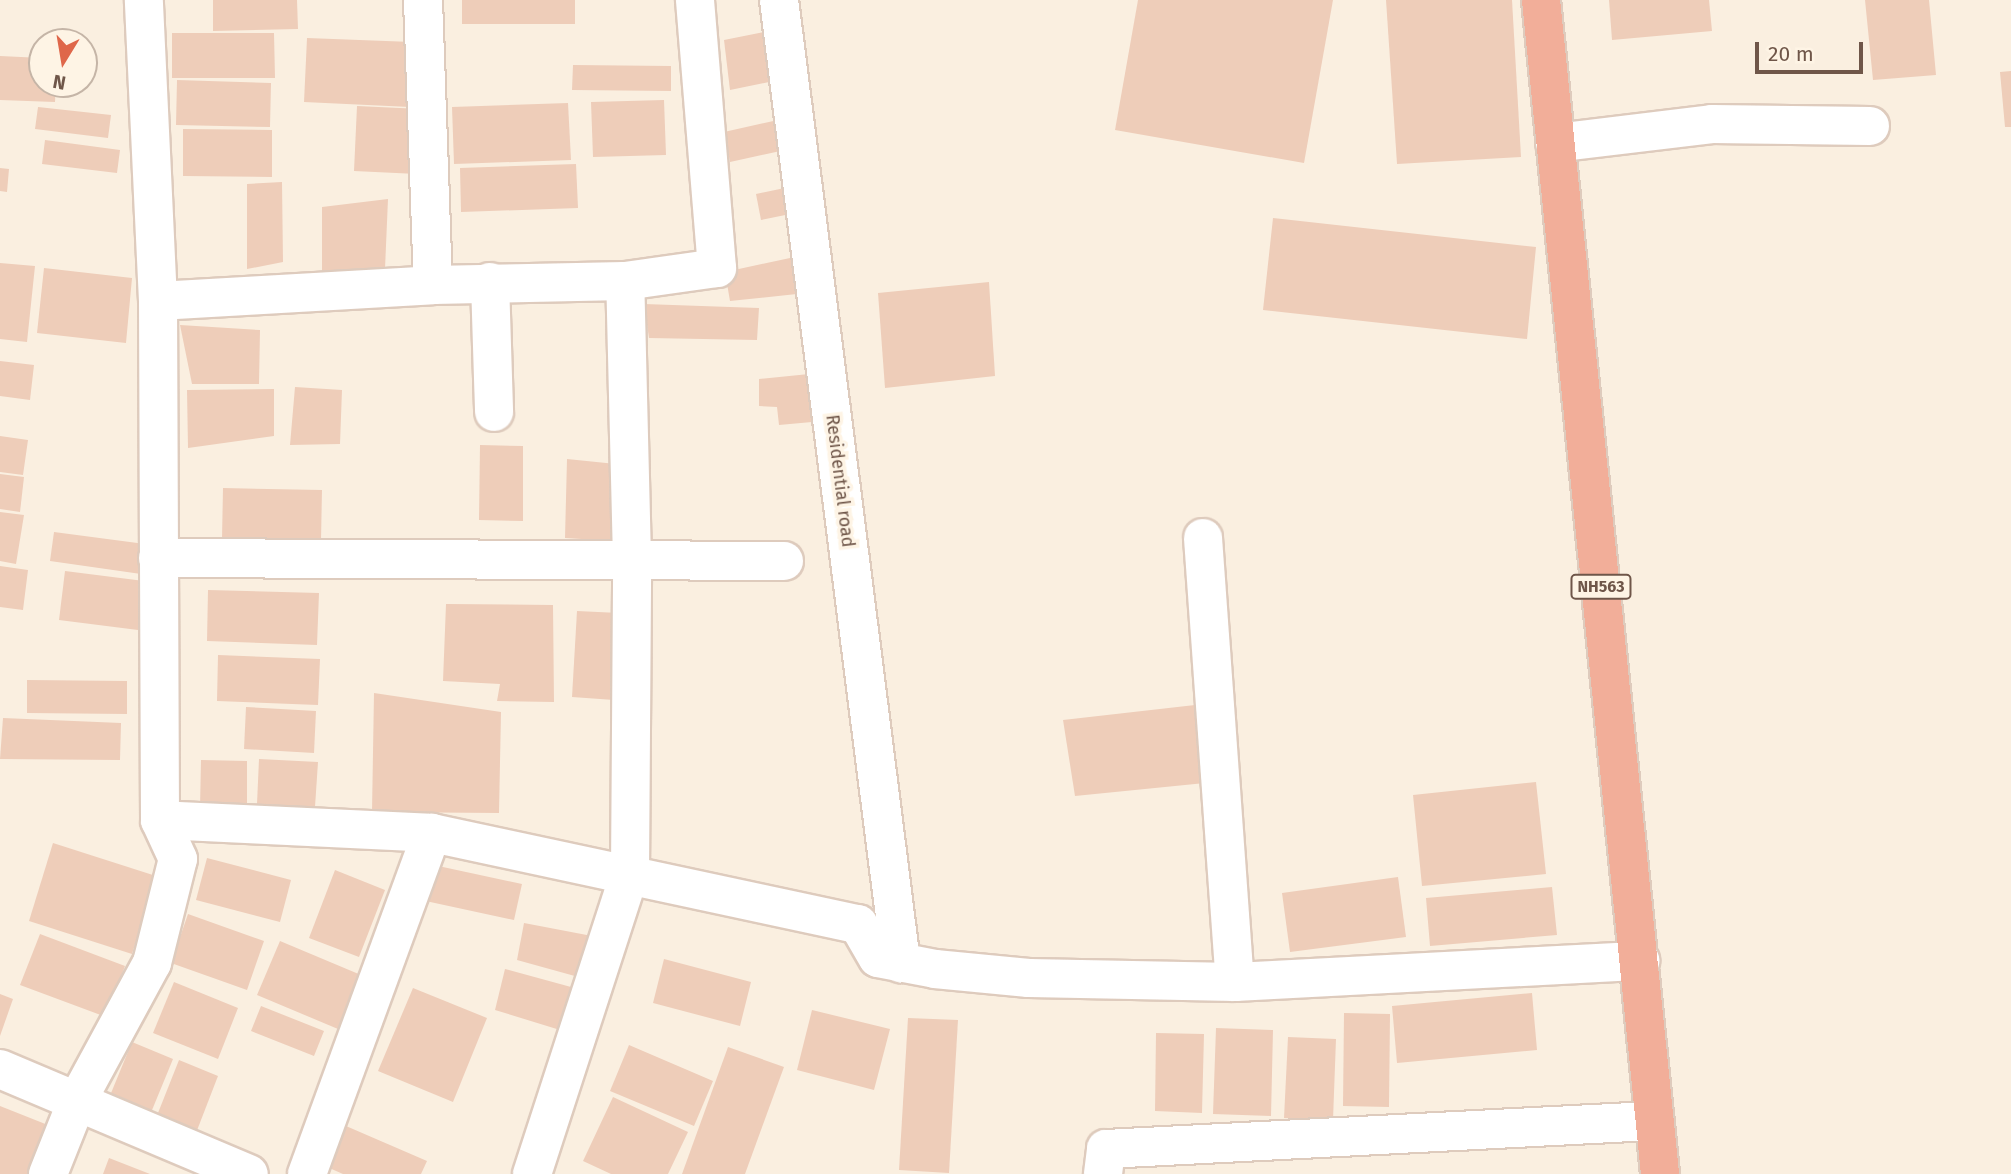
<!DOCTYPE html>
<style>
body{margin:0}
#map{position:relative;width:2011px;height:1174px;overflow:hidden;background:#faefe0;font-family:"Fira Sans",sans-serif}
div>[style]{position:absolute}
.building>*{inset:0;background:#eecdb9}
.roads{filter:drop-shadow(2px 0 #decbbd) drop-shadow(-2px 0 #decbbd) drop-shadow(0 2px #decbbd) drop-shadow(0 -2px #decbbd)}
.street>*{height:38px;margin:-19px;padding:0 19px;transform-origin:19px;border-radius:19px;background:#fff}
.highway>*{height:38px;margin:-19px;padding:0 19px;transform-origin:19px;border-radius:19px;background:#f2ae99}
span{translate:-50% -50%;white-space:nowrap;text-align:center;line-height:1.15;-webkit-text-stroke:7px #fef4e5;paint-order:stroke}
.shield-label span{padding:2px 5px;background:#fef4e5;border:2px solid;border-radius:5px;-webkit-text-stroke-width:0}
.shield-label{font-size:16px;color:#6f5649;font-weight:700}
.street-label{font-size:18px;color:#6f5649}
.north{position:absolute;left:28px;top:28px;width:70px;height:70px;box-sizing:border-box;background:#fef4e5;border:2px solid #c5b5a7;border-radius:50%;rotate:191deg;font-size:19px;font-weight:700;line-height:28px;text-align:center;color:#6f5649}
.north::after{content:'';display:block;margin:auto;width:24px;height:32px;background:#df674a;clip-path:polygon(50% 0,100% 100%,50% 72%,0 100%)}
.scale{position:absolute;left:1755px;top:42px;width:108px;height:32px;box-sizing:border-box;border:4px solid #6f5649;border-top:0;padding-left:9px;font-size:21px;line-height:24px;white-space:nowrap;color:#6f5649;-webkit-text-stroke:5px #fef4e5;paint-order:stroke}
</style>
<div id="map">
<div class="building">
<div style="clip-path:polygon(213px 0,297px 0,298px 29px,213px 31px)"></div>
<div style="clip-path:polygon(462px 0,575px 0,575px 24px,462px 24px)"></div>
<div style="clip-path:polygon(1138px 0,1333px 0,1304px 163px,1115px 130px)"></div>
<div style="clip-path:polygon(1386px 0,1512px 0,1521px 157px,1397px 164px)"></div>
<div style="clip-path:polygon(1609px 0,1709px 0,1712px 31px,1612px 40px)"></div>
<div style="clip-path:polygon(1865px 0,1929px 0,1936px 75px,1873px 80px)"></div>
<div style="clip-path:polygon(764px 32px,774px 81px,730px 90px,724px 40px)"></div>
<div style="clip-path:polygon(172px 33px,274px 33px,275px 78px,172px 78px)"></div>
<div style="clip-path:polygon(307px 38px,412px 42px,410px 107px,304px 102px)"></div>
<div style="clip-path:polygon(0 56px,42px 58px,42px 84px,56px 84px,55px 102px,0 100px)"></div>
<div style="clip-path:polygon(573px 65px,671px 66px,671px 91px,572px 90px)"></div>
<div style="clip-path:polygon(2011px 71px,2011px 127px,2005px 127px,2000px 72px)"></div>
<div style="clip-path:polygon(177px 80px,271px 83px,270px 127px,176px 125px)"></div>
<div style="clip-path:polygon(664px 100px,666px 155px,593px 157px,591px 102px)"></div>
<div style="clip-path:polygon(568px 103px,571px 160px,454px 164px,452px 107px)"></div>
<div style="clip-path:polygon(357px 106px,421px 109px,417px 174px,354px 171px)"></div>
<div style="clip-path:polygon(38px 107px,111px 115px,108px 138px,35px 129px)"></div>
<div style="clip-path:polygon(778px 120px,785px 150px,730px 162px,724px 132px)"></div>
<div style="clip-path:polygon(183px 129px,272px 130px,272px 177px,183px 176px)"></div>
<div style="clip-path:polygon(45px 140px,120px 150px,117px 173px,42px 164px)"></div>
<div style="clip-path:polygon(576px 164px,578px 208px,461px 212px,460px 168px)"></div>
<div style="clip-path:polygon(0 168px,9px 169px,7px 192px,0 191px)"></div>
<div style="clip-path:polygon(282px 182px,283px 262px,247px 269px,247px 184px)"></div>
<div style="clip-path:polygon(799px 185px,805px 211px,761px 220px,756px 194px)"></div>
<div style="clip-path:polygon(388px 199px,385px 269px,322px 273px,322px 207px)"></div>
<div style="clip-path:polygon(1273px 218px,1536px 247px,1527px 339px,1263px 310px)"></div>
<div style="clip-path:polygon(804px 255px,806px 293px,730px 301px,725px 272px)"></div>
<div style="clip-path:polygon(0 263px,35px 266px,27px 342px,0 339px)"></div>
<div style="clip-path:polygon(44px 268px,132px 278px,126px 343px,37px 333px)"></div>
<div style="clip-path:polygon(989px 282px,995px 376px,885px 388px,878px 293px)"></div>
<div style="clip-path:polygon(644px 304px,759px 308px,757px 340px,649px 338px)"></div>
<div style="clip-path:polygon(180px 325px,260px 330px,259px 384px,192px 384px)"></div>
<div style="clip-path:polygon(0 361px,34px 365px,30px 400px,0 396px)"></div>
<div style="clip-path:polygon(819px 373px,823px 421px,779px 425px,777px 407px,759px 406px,759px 379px)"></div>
<div style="clip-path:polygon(295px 387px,342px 390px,340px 444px,290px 445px)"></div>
<div style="clip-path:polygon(274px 389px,274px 436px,188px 448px,187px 390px)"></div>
<div style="clip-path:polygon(0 436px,28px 440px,23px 475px,0 472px)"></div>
<div style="clip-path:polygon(480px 445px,523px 446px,523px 521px,479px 520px)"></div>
<div style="clip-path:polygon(567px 459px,616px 464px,615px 541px,565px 538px)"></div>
<div style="clip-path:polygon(0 474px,24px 477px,20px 512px,0 509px)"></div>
<div style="clip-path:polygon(223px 488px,322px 490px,321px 541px,222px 539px)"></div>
<div style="clip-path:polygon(0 512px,24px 515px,16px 564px,0 561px)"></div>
<div style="clip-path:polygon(54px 532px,145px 544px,141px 574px,50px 561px)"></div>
<div style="clip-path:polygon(0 566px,28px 570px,23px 610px,0 607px)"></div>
<div style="clip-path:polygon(65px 571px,144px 581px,138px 630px,59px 620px)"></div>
<div style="clip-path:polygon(208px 590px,319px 593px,317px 645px,207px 641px)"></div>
<div style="clip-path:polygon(446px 604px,553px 605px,554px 702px,497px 701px,500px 684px,443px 681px)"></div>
<div style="clip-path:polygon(577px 611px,619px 613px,614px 700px,572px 697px)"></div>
<div style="clip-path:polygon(218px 655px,320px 659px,318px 705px,217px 701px)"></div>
<div style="clip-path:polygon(27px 680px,127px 681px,127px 714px,27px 713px)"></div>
<div style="clip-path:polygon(374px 693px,501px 712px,499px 813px,372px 812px)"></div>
<div style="clip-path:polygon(1195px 705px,1205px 783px,1075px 796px,1063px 720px)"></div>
<div style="clip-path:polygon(246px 707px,316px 711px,314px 753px,244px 749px)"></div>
<div style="clip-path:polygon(3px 718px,121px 723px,120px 760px,0 759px)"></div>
<div style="clip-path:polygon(259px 759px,318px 762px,315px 807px,257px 804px)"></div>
<div style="clip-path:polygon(201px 760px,247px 761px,247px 809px,200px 808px)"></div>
<div style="clip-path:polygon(1536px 782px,1546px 874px,1422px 886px,1413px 795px)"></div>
<div style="clip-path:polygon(53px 843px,156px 876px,132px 954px,29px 921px)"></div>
<div style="clip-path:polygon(207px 858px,291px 880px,280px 922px,196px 900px)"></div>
<div style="clip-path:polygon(429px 864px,522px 884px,514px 920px,421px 900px)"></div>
<div style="clip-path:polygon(335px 870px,385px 890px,359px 957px,309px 938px)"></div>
<div style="clip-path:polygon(1398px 877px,1406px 937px,1290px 952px,1282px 893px)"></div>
<div style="clip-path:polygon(1552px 887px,1557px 935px,1430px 946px,1426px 898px)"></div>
<div style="clip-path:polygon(188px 914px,264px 941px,247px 990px,171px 963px)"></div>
<div style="clip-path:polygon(524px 923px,592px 936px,582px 978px,517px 960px)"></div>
<div style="clip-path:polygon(40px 934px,125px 966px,106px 1017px,20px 985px)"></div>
<div style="clip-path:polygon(280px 941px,361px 975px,338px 1029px,257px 995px)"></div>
<div style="clip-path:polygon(664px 959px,751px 982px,740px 1026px,653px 1003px)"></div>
<div style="clip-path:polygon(505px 969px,571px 987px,560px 1030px,495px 1010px)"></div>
<div style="clip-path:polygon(174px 982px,238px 1008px,218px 1059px,153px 1033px)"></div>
<div style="clip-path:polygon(413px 988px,487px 1018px,453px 1102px,378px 1071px)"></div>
<div style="clip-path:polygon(1532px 993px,1537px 1050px,1397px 1063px,1392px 1006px)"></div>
<div style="clip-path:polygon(0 994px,13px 999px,0 1036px)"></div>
<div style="clip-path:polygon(261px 1006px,324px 1031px,314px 1056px,251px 1031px)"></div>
<div style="clip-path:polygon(812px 1010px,890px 1029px,874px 1090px,797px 1070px)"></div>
<div style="clip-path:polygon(1344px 1013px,1390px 1014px,1389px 1107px,1343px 1106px)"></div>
<div style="clip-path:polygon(908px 1018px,958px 1020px,949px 1173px,899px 1170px)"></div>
<div style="clip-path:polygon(1216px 1028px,1273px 1030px,1271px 1116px,1213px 1114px)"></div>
<div style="clip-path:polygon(1156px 1033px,1204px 1034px,1202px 1113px,1155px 1111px)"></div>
<div style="clip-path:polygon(1288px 1037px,1336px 1039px,1333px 1120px,1284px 1118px)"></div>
<div style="clip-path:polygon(132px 1042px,173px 1059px,150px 1115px,109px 1098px)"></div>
<div style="clip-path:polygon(629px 1045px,713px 1081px,694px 1126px,610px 1091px)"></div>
<div style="clip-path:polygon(728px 1047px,784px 1067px,745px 1174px,682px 1174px)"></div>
<div style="clip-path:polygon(179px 1060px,218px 1076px,196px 1133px,156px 1118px)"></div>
<div style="clip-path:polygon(613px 1097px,688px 1132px,668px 1174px,611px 1174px,583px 1161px)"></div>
<div style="clip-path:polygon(0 1106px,63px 1131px,46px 1174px,0 1174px)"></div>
<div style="clip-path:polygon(346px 1126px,427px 1161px,421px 1174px,343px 1174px,327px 1167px)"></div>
<div style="clip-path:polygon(109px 1158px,150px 1174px,103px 1174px)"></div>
</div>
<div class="roads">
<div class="street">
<div style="left:423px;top:0;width:285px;rotate:88deg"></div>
<div style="left:779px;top:0;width:971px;rotate:82.78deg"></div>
<div style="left:1555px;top:143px;width:158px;rotate:-6.9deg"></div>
<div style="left:1712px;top:124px;width:158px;rotate:0.7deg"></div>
<div style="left:490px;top:282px;width:130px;rotate:88.2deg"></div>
<div style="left:158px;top:301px;width:275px;rotate:-3.3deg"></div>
<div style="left:433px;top:285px;width:192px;rotate:-1.2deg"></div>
<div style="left:625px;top:281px;width:93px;rotate:-8deg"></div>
<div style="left:717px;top:268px;width:269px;rotate:-94.7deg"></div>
<div style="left:1203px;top:538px;width:445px;rotate:85.9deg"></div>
<div style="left:158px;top:558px;width:626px;rotate:0.27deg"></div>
<div style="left:160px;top:820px;width:272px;rotate:2.7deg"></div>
<div style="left:432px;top:833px;width:436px;rotate:12.1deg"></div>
<div style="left:858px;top:924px;width:39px;rotate:60deg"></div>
<div style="left:878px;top:958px;width:58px;rotate:10.9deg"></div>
<div style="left:935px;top:969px;width:94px;rotate:5.5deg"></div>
<div style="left:1029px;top:978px;width:206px;rotate:1.1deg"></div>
<div style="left:1235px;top:982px;width:406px;rotate:-3deg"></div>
<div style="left:0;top:1069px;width:270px;rotate:22.9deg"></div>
<div style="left:48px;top:1174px;width:79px;rotate:-68.3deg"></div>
<div style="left:77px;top:1101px;width:157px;rotate:-61.5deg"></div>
<div style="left:152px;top:963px;width:107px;rotate:-76deg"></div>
<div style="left:178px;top:859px;width:43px;rotate:-114.8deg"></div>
<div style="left:160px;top:820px;width:519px;rotate:-90.22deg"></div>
<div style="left:158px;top:301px;width:301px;rotate:-92.7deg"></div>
<div style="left:307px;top:1174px;width:363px;rotate:-69.9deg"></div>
<div style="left:532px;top:1174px;width:317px;rotate:-72deg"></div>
<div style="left:630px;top:873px;width:314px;rotate:-89.6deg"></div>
<div style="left:632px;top:559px;width:278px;rotate:-91.4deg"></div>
<div style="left:1103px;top:1174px;width:25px;rotate:-83deg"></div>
<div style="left:1106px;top:1149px;width:547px;rotate:-2.94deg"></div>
</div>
<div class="highway">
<div style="left:1541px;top:0;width:1180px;rotate:84.21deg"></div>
</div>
</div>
<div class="shield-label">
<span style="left:1601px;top:587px">NH563</span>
</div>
<div class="street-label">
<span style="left:840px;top:481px;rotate:83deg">Residential road</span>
</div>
<div class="north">N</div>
<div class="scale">20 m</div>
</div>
